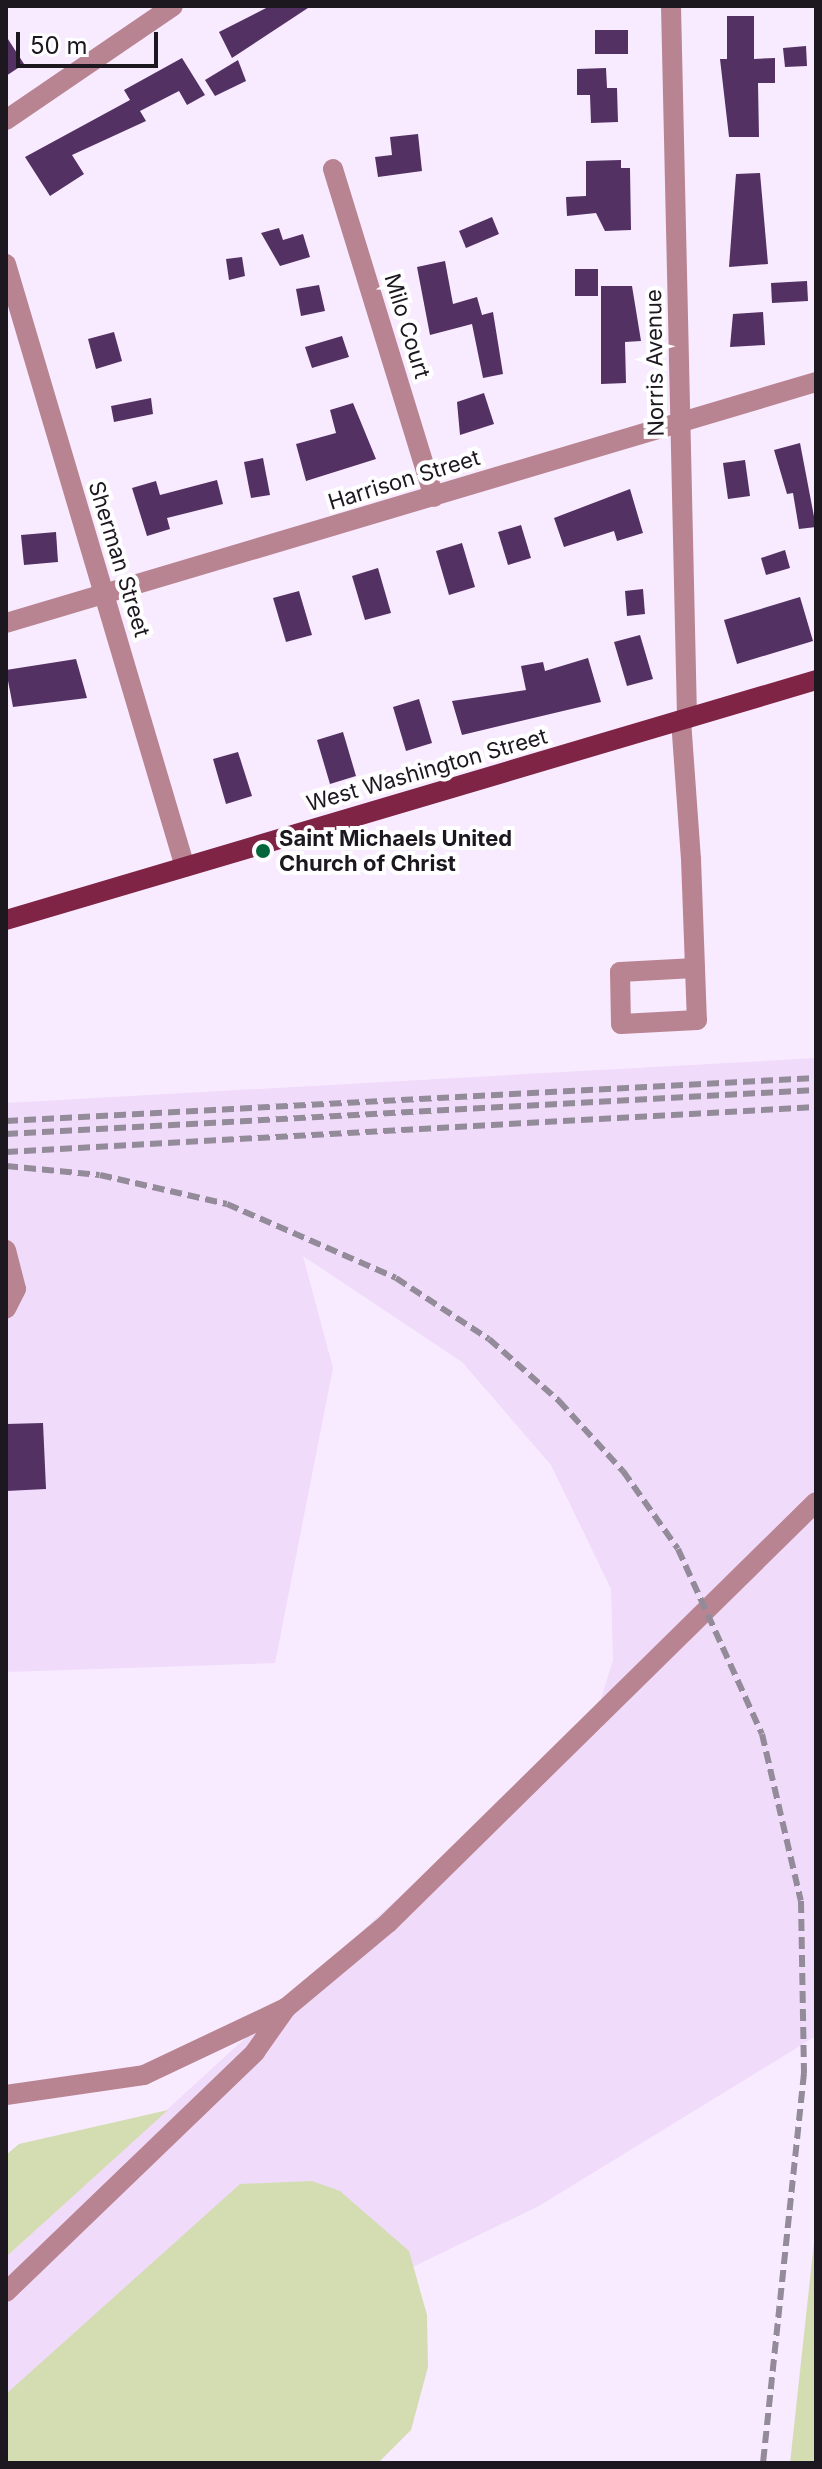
<!DOCTYPE html>
<style>
body{margin:0}
#map{position:relative;width:822px;height:2469px;overflow:hidden;background:#f8ebff;font-family:Inter,sans-serif}
div>[style]{position:absolute}
.built>*{inset:0;background:#f0dbfa}
.green>*{inset:0;background:#d4ddb2}
.building>*{inset:0;background:#533162}
.minor>*{height:20px;margin:-10px;padding:0 10px;transform-origin:10px;border-radius:10px;background:#b98491}
.major>*{height:20px;margin:-10px;padding:0 10px;transform-origin:10px;border-radius:10px;background:#7f2444}
.rail>*{height:6px;margin-top:-3px;transform-origin:0;background:repeating-linear-gradient(90deg,#948b9a 0 12px,transparent 0 18px)}
.dots>*{width:22px;height:22px;translate:-50% -50%;box-sizing:border-box;border:4px solid #fff;border-radius:50%}
span{translate:-50% -50%;white-space:nowrap;text-align:center;line-height:1.15;-webkit-text-stroke:8px #fff;paint-order:stroke}
.street-label{font-size:22px;color:#1d1720}
.poi-label{font-size:22px;color:#1d1720;font-weight:700}
.left{translate:0 -50%;text-align:left}
.frame{position:absolute;inset:0;border:8px solid #1d1720;pointer-events:none}
.scale{position:absolute;left:16px;top:32px;width:142px;height:36px;box-sizing:border-box;border:4px solid #1d1720;border-top:0;padding-left:10px;font-size:24px;line-height:28px;white-space:nowrap;color:#1d1720;-webkit-text-stroke:6px #fff;paint-order:stroke}
</style>
<div id="map">
<div class="built">
<div style="clip-path:polygon(816px 1058px,816px 2036px,539px 2206px,6px 2463px,6px 2257px,595px 1718px,613px 1660px,611px 1589px,551px 1465px,462px 1362px,303px 1256px,333px 1368px,275px 1663px,6px 1672px,6px 1103px)"></div>
</div>
<div class="green">
<div style="clip-path:polygon(168px 2110px,6px 2257px,6px 2155px,19px 2144px)"></div>
<div style="clip-path:polygon(312px 2181px,340px 2191px,409px 2251px,427px 2315px,428px 2367px,411px 2430px,378px 2463px,6px 2463px,6px 2394px,240px 2184px)"></div>
<div style="clip-path:polygon(816px 2224px,816px 2463px,790px 2463px)"></div>
</div>
<div class="building">
<div style="clip-path:polygon(270px 6px,311px 6px,232px 58px,219px 32px)"></div>
<div style="clip-path:polygon(727px 16px,754px 16px,754px 59px,775px 58px,775px 83px,758px 83px,759px 137px,729px 137px,720px 59px,727px 59px)"></div>
<div style="clip-path:polygon(595px 30px,628px 30px,628px 54px,595px 54px)"></div>
<div style="clip-path:polygon(6px 36px,24px 64px,6px 76px)"></div>
<div style="clip-path:polygon(806px 46px,807px 66px,785px 67px,783px 48px)"></div>
<div style="clip-path:polygon(182px 58px,205px 95px,187px 105px,179px 91px,140px 111px,146px 121px,72px 155px,84px 174px,50px 196px,25px 157px,130px 100px,124px 90px)"></div>
<div style="clip-path:polygon(238px 60px,246px 81px,215px 96px,205px 80px)"></div>
<div style="clip-path:polygon(606px 68px,607px 88px,617px 88px,618px 122px,591px 123px,590px 95px,577px 95px,577px 69px)"></div>
<div style="clip-path:polygon(418px 134px,422px 171px,378px 177px,375px 157px,392px 155px,390px 137px)"></div>
<div style="clip-path:polygon(621px 160px,621px 168px,630px 168px,631px 230px,605px 231px,596px 213px,567px 216px,566px 197px,586px 196px,586px 161px)"></div>
<div style="clip-path:polygon(760px 173px,768px 264px,729px 267px,736px 174px)"></div>
<div style="clip-path:polygon(492px 217px,499px 234px,466px 248px,459px 231px)"></div>
<div style="clip-path:polygon(279px 228px,283px 240px,303px 234px,310px 257px,280px 266px,261px 233px)"></div>
<div style="clip-path:polygon(242px 257px,245px 276px,229px 280px,226px 259px)"></div>
<div style="clip-path:polygon(445px 261px,453px 304px,477px 297px,482px 315px,493px 312px,503px 374px,483px 378px,472px 324px,430px 335px,417px 267px)"></div>
<div style="clip-path:polygon(575px 269px,598px 269px,598px 296px,575px 296px)"></div>
<div style="clip-path:polygon(807px 281px,808px 301px,772px 303px,771px 283px)"></div>
<div style="clip-path:polygon(319px 285px,325px 311px,301px 316px,296px 289px)"></div>
<div style="clip-path:polygon(601px 286px,632px 286px,641px 341px,625px 342px,626px 383px,601px 384px)"></div>
<div style="clip-path:polygon(763px 312px,765px 345px,730px 347px,733px 314px)"></div>
<div style="clip-path:polygon(114px 332px,122px 361px,96px 369px,88px 339px)"></div>
<div style="clip-path:polygon(342px 336px,349px 357px,312px 368px,305px 347px)"></div>
<div style="clip-path:polygon(484px 393px,494px 424px,460px 435px,457px 402px)"></div>
<div style="clip-path:polygon(151px 398px,153px 414px,114px 422px,111px 406px)"></div>
<div style="clip-path:polygon(353px 403px,376px 459px,306px 481px,296px 444px,336px 433px,330px 410px)"></div>
<div style="clip-path:polygon(800px 443px,816px 527px,799px 529px,793px 493px,787px 494px,774px 450px)"></div>
<div style="clip-path:polygon(263px 458px,270px 495px,251px 498px,244px 462px)"></div>
<div style="clip-path:polygon(745px 460px,750px 496px,728px 499px,723px 463px)"></div>
<div style="clip-path:polygon(217px 480px,223px 504px,167px 518px,170px 529px,147px 536px,132px 488px,156px 481px,160px 495px)"></div>
<div style="clip-path:polygon(630px 489px,643px 533px,617px 541px,614px 531px,564px 547px,554px 518px)"></div>
<div style="clip-path:polygon(521px 525px,531px 558px,508px 565px,498px 532px)"></div>
<div style="clip-path:polygon(56px 532px,58px 562px,24px 565px,21px 535px)"></div>
<div style="clip-path:polygon(462px 543px,475px 587px,449px 595px,436px 551px)"></div>
<div style="clip-path:polygon(785px 550px,790px 568px,766px 575px,761px 558px)"></div>
<div style="clip-path:polygon(378px 568px,391px 613px,365px 620px,352px 576px)"></div>
<div style="clip-path:polygon(643px 589px,645px 614px,627px 616px,625px 591px)"></div>
<div style="clip-path:polygon(299px 591px,312px 635px,286px 642px,273px 598px)"></div>
<div style="clip-path:polygon(800px 597px,813px 641px,737px 664px,724px 620px)"></div>
<div style="clip-path:polygon(640px 635px,653px 679px,627px 686px,614px 642px)"></div>
<div style="clip-path:polygon(588px 658px,601px 702px,462px 735px,452px 701px,526px 690px,521px 666px,543px 662px,545px 671px)"></div>
<div style="clip-path:polygon(76px 659px,87px 698px,13px 707px,6px 670px)"></div>
<div style="clip-path:polygon(419px 699px,432px 743px,406px 751px,393px 707px)"></div>
<div style="clip-path:polygon(343px 732px,356px 776px,330px 784px,317px 740px)"></div>
<div style="clip-path:polygon(238px 752px,252px 796px,226px 804px,213px 759px)"></div>
<div style="clip-path:polygon(43px 1423px,46px 1489px,6px 1491px,6px 1424px)"></div>
</div>
<div class="minor">
<div style="left:671px;top:6px;width:713px;rotate:88.71deg"></div>
<div style="left:6px;top:120px;width:202px;rotate:-34.3deg"></div>
<div style="left:333px;top:169px;width:343px;rotate:72.9deg"></div>
<div style="left:6px;top:264px;width:629px;rotate:73.47deg"></div>
<div style="left:6px;top:623px;width:845px;rotate:-16.57deg"></div>
<div style="left:681px;top:720px;width:139px;rotate:85.9deg"></div>
<div style="left:691px;top:859px;width:161px;rotate:87.9deg"></div>
<div style="left:697px;top:1020px;width:76px;rotate:177deg"></div>
<div style="left:621px;top:1024px;width:52px;rotate:-91.1deg"></div>
<div style="left:620px;top:972px;width:75px;rotate:-3.1deg"></div>
<div style="left:6px;top:1250px;width:40px;rotate:75.6deg"></div>
<div style="left:16px;top:1289px;width:22px;rotate:117deg"></div>
<div style="left:6px;top:2095px;width:139px;rotate:-8.2deg"></div>
<div style="left:144px;top:2075px;width:157px;rotate:-25.3deg"></div>
<div style="left:6px;top:2292px;width:346px;rotate:-43.9deg"></div>
<div style="left:255px;top:2052px;width:54px;rotate:-54.8deg"></div>
<div style="left:286px;top:2008px;width:133px;rotate:-39.8deg"></div>
<div style="left:388px;top:1923px;width:600px;rotate:-44.53deg"></div>
</div>
<div class="major">
<div style="left:6px;top:920px;width:845px;rotate:-16.5deg"></div>
</div>
<div class="rail">
<div style="left:6px;top:1121px;width:811px;rotate:-3.04deg"></div>
<div style="left:6px;top:1134px;width:811px;rotate:-3.11deg"></div>
<div style="left:6px;top:1152px;width:811px;rotate:-3.18deg"></div>
<div style="left:6px;top:1166px;width:94px;rotate:5.5deg"></div>
<div style="left:100px;top:1175px;width:130px;rotate:12.9deg"></div>
<div style="left:227px;top:1204px;width:184px;rotate:23.6deg"></div>
<div style="left:396px;top:1278px;width:111px;rotate:33.3deg"></div>
<div style="left:489px;top:1339px;width:94px;rotate:41.5deg"></div>
<div style="left:559px;top:1401px;width:95px;rotate:47.6deg"></div>
<div style="left:623px;top:1471px;width:95px;rotate:54.8deg"></div>
<div style="left:678px;top:1549px;width:203px;rotate:65.6deg"></div>
<div style="left:762px;top:1734px;width:171px;rotate:76.9deg"></div>
<div style="left:801px;top:1901px;width:172px;rotate:89deg"></div>
<div style="left:804px;top:2073px;width:392px;rotate:96deg"></div>
</div>
<div class="dots">
<div style="left:263px;top:851px;background:#04673b"></div>
</div>
<div class="street-label">
<span style="left:407px;top:326px;rotate:73deg">Milo Court</span>
<span style="left:655px;top:363px;rotate:-91deg">Norris Avenue</span>
<span style="left:404px;top:480px;rotate:-17deg">Harrison Street</span>
<span style="left:119px;top:559px;rotate:73deg">Sherman Street</span>
<span style="left:427px;top:770px;rotate:-16deg">West Washington Street</span>
</div>
<div class="poi-label">
<span class="left" style="left:279px;top:851px">Saint Michaels United<br>Church of Christ</span>
</div>
<div class="frame"></div>
<div class="scale">50 m</div>
</div>
